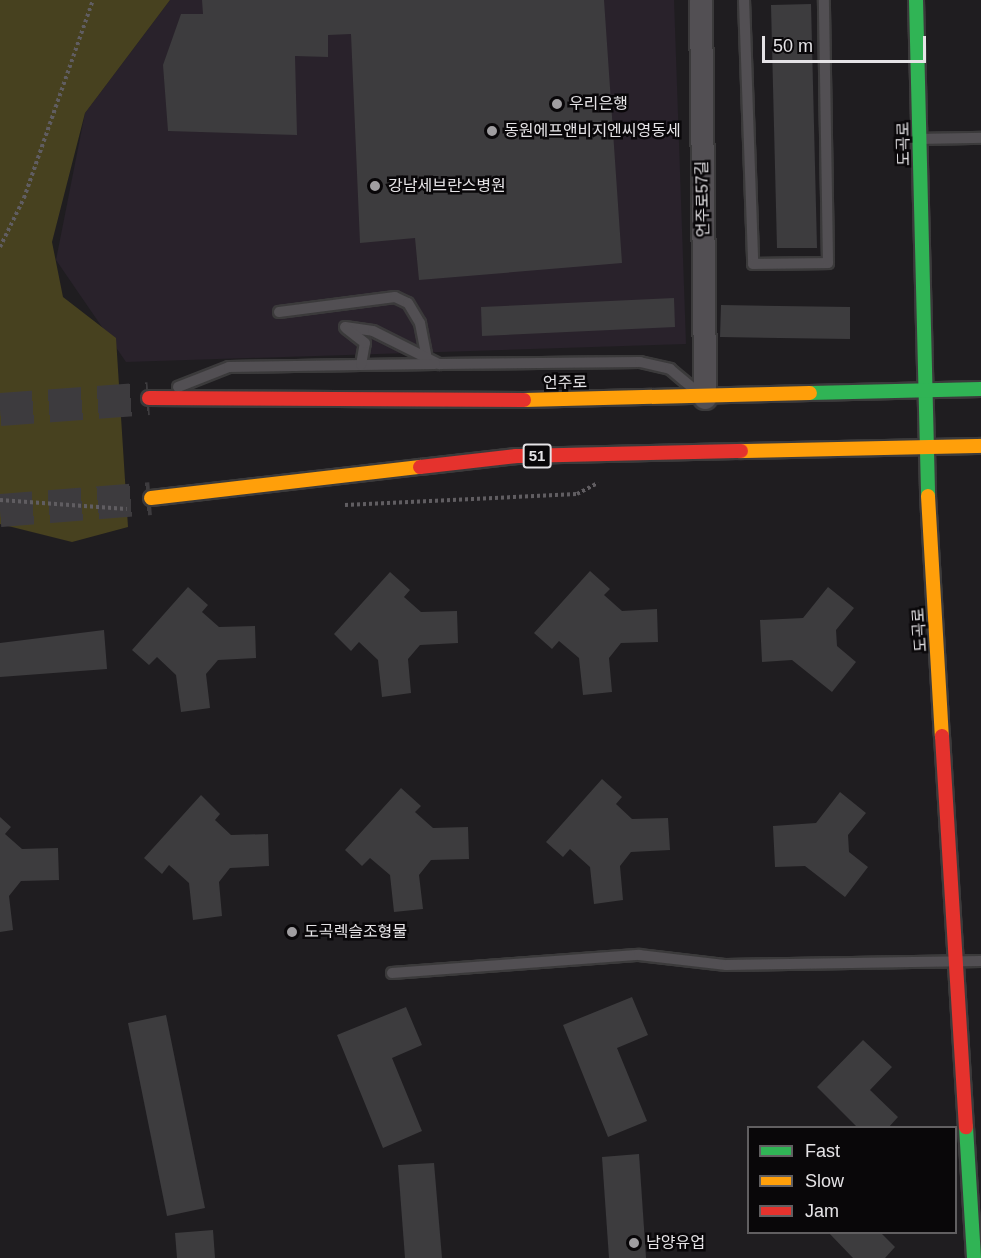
<!DOCTYPE html>
<meta charset="utf-8">
<style>
body{margin:0}
#map{position:relative;width:981px;height:1258px;overflow:hidden;background:#1f1d20;font-family:Arial,"Noto Sans KR",sans-serif}
div>[style]{position:absolute}
.built>*{inset:0;background:#29222b}
.forest>*{inset:0;background:#47411f}
.building>*{inset:0;background:#3d3c3e}
.primary-tunnel>*{height:33px;margin-top:-16.5px;transform-origin:0;background:repeating-linear-gradient(90deg,#3d3b3e 0 33px,transparent 0 49px)}
.path>*{height:4px;margin-top:-2px;transform-origin:0;background:repeating-linear-gradient(90deg,#605d61 0 3px,transparent 0 6px)}
.roads{filter:drop-shadow(2px 0 #3b3a3b) drop-shadow(-2px 0 #3b3a3b) drop-shadow(0 2px #3b3a3b) drop-shadow(0 -2px #3b3a3b)}
.lane>*{height:10px;margin:-5px;padding:0 5px;transform-origin:5px;border-radius:5px;background:#524f53}
.street>*{height:22px;margin:-11px;padding:0 11px;transform-origin:11px;border-radius:11px;background:#524f53}
.fast>*{height:14px;margin:-7px;padding:0 7px;transform-origin:7px;border-radius:7px;background:#30b455}
.slow>*{height:14px;margin:-7px;padding:0 7px;transform-origin:7px;border-radius:7px;background:#ff9f0a}
.jam>*{height:14px;margin:-7px;padding:0 7px;transform-origin:7px;border-radius:7px;background:#e5322d}
.dots>*{width:16px;height:16px;translate:-50% -50%;box-sizing:border-box;border:3px solid #090709;border-radius:50%}
span{translate:-50% -50%;white-space:nowrap;text-align:center;line-height:1.15;-webkit-text-stroke:5px #090709;paint-order:stroke}
.shield-label span{padding:2px 4px;background:#090709;border:2px solid;border-radius:4px;-webkit-text-stroke-width:0}
.shield-label{font-size:15px;color:#e5e3e6;font-weight:700}
.poi-label{font-size:16px;color:#e5e3e6}
.left{translate:0 -50%;text-align:left}
.street-label{font-size:16px;color:#e5e3e6}
.legend{position:absolute;left:747px;top:1126px;width:210px;height:108px;box-sizing:border-box;background:#090709;border:2px solid #615f61;margin:0;padding:8px 10px;list-style:none;font-size:18px;color:#e5e3e6}
.legend li{display:flex;align-items:center;gap:12px;height:30px}
.legend b{width:30px;border:2px solid #615f61}
.scale{position:absolute;left:762px;top:36px;width:164px;height:27px;box-sizing:border-box;border:3px solid #e5e3e6;border-top:0;padding-left:8px;font-size:18px;line-height:21px;white-space:nowrap;color:#e5e3e6;-webkit-text-stroke:4px #090709;paint-order:stroke}
</style>
<div id="map">
<div class="built">
<div style="clip-path:polygon(170px 0,674px 0,686px 344px,126px 362px,56px 260px,85px 113px)"></div>
</div>
<div class="forest">
<div style="clip-path:polygon(0 0,170px 0,85px 113px,52px 242px,63px 297px,116px 338px,128px 527px,72px 542px,0 524px)"></div>
</div>
<div class="building">
<div style="clip-path:polygon(202px 0,604px 0,622px 263px,419px 280px,415px 238px,360px 243px,351px 34px,328px 35px,328px 57px,295px 56px,297px 135px,168px 131px,163px 65px,181px 14px,203px 14px)"></div>
<div style="clip-path:polygon(811px 4px,817px 248px,777px 248px,771px 5px)"></div>
<div style="clip-path:polygon(674px 298px,675px 327px,482px 336px,481px 307px)"></div>
<div style="clip-path:polygon(721px 305px,850px 307px,850px 339px,720px 337px)"></div>
<div style="clip-path:polygon(590px 571px,610px 589px,604px 595px,622px 611px,657px 609px,658px 642px,621px 643px,609px 658px,612px 692px,583px 695px,579px 658px,559px 641px,552px 649px,534px 633px)"></div>
<div style="clip-path:polygon(390px 572px,410px 590px,404px 597px,421px 612px,457px 611px,458px 643px,420px 645px,408px 659px,411px 693px,382px 697px,378px 660px,359px 642px,351px 651px,334px 634px)"></div>
<div style="clip-path:polygon(188px 587px,208px 605px,202px 612px,219px 627px,255px 626px,256px 658px,218px 660px,206px 674px,210px 708px,181px 712px,176px 675px,157px 657px,149px 665px,132px 650px)"></div>
<div style="clip-path:polygon(828px 587px,854px 608px,836px 630px,837px 646px,856px 662px,832px 692px,792px 660px,762px 662px,760px 620px,803px 618px)"></div>
<div style="clip-path:polygon(104px 630px,107px 669px,0 677px,0 643px)"></div>
<div style="clip-path:polygon(602px 779px,622px 797px,616px 804px,632px 819px,668px 818px,670px 850px,631px 852px,620px 866px,623px 900px,594px 904px,590px 867px,570px 849px,563px 857px,546px 842px)"></div>
<div style="clip-path:polygon(401px 788px,421px 806px,415px 812px,433px 828px,468px 827px,469px 859px,431px 860px,419px 875px,423px 909px,394px 912px,390px 875px,370px 858px,362px 866px,345px 850px)"></div>
<div style="clip-path:polygon(840px 792px,866px 813px,848px 835px,849px 852px,868px 867px,845px 897px,805px 866px,775px 867px,773px 826px,816px 823px)"></div>
<div style="clip-path:polygon(201px 795px,220px 814px,215px 820px,231px 835px,268px 834px,269px 866px,230px 868px,219px 882px,222px 916px,193px 920px,189px 883px,169px 865px,162px 874px,144px 858px)"></div>
<div style="clip-path:polygon(0 817px,11px 827px,5px 834px,22px 849px,58px 848px,59px 880px,21px 881px,9px 896px,13px 930px,0 932px)"></div>
<div style="clip-path:polygon(632px 997px,648px 1035px,617px 1048px,647px 1121px,608px 1137px,563px 1025px)"></div>
<div style="clip-path:polygon(406px 1007px,422px 1045px,392px 1058px,422px 1131px,383px 1148px,337px 1035px)"></div>
<div style="clip-path:polygon(166px 1015px,205px 1208px,167px 1216px,128px 1023px)"></div>
<div style="clip-path:polygon(863px 1040px,892px 1067px,870px 1090px,898px 1117px,888px 1128px,858px 1128px,817px 1087px)"></div>
<div style="clip-path:polygon(639px 1154px,646px 1258px,609px 1258px,602px 1157px)"></div>
<div style="clip-path:polygon(434px 1163px,442px 1258px,405px 1258px,398px 1165px)"></div>
<div style="clip-path:polygon(213px 1230px,215px 1258px,177px 1258px,175px 1233px)"></div>
<div style="clip-path:polygon(828px 1232px,880px 1232px,895px 1247px,885px 1258px,853px 1258px)"></div>
</div>
<div class="primary-tunnel">
<div style="left:0;top:409px;width:149px;rotate:-4.2deg"></div>
<div style="left:0;top:510px;width:151px;rotate:-4.5deg"></div>
</div>
<div class="path">
<div style="left:0;top:247px;width:55px;rotate:-63.9deg"></div>
<div style="left:24px;top:198px;width:210px;rotate:-70.8deg"></div>
<div style="left:0;top:500px;width:127px;rotate:4.1deg"></div>
<div style="left:345px;top:505px;width:232px;rotate:-2.7deg"></div>
<div style="left:577px;top:494px;width:24px;rotate:-28deg"></div>
</div>
<div class="roads">
<div class="lane">
<div style="left:744px;top:0;width:264px;rotate:88deg"></div>
<div style="left:753px;top:264px;width:75px;rotate:-0.8deg"></div>
<div style="left:828px;top:263px;width:263px;rotate:-90.9deg"></div>
<div style="left:921px;top:139px;width:60px;rotate:-1deg"></div>
<div style="left:279px;top:312px;width:117px;rotate:-7.4deg"></div>
<div style="left:395px;top:297px;width:14px;rotate:25deg"></div>
<div style="left:408px;top:303px;width:23px;rotate:59deg"></div>
<div style="left:420px;top:323px;width:36px;rotate:79deg"></div>
<div style="left:345px;top:327px;width:28px;rotate:8deg"></div>
<div style="left:373px;top:331px;width:74px;rotate:26.6deg"></div>
<div style="left:439px;top:364px;width:201px;rotate:-0.6deg"></div>
<div style="left:640px;top:362px;width:31px;rotate:13deg"></div>
<div style="left:670px;top:369px;width:30px;rotate:40deg"></div>
<div style="left:361px;top:365px;width:74px;rotate:-0.8deg"></div>
<div style="left:178px;top:387px;width:55px;rotate:-21.4deg"></div>
<div style="left:229px;top:367px;width:132px;rotate:-0.9deg"></div>
<div style="left:361px;top:365px;width:22px;rotate:-80deg"></div>
<div style="left:365px;top:343px;width:24px;rotate:-142deg"></div>
<div style="left:392px;top:973px;width:248px;rotate:-4.2deg"></div>
<div style="left:639px;top:955px;width:88px;rotate:6.6deg"></div>
<div style="left:726px;top:965px;width:255px;rotate:-0.9deg"></div>
</div>
<div class="street">
<div style="left:701px;top:0;width:398px;rotate:89.4deg"></div>
</div>
<div class="fast">
<div style="left:916px;top:0;width:496px;rotate:88.6deg"></div>
<div style="left:810px;top:393px;width:171px;rotate:-1.3deg"></div>
<div style="left:966px;top:1127px;width:131px;rotate:86.5deg"></div>
</div>
<div class="slow">
<div style="left:524px;top:400px;width:286px;rotate:-1.4deg"></div>
<div style="left:741px;top:451px;width:240px;rotate:-1.2deg"></div>
<div style="left:928px;top:496px;width:240px;rotate:86.7deg"></div>
<div style="left:151px;top:498px;width:271px;rotate:-6.6deg"></div>
</div>
<div class="jam">
<div style="left:149px;top:398px;width:375px;rotate:0.3deg"></div>
<div style="left:420px;top:467px;width:97px;rotate:-6.5deg"></div>
<div style="left:516px;top:456px;width:225px;rotate:-1.3deg"></div>
<div style="left:942px;top:736px;width:392px;rotate:86.5deg"></div>
</div>
</div>
<div class="dots">
<div style="left:557px;top:104px;background:#a09ea1"></div>
<div style="left:492px;top:131px;background:#a09ea1"></div>
<div style="left:375px;top:186px;background:#a09ea1"></div>
<div style="left:292px;top:932px;background:#a09ea1"></div>
<div style="left:634px;top:1243px;background:#a09ea1"></div>
</div>
<div class="shield-label">
<span style="left:537px;top:456px">51</span>
</div>
<div class="poi-label">
<span class="left" style="left:569px;top:104px">우리은행</span>
<span class="left" style="left:504px;top:131px">동원에프앤비지엔씨영동세</span>
<span class="left" style="left:388px;top:186px">강남세브란스병원</span>
<span class="left" style="left:304px;top:932px">도곡렉슬조형물</span>
<span class="left" style="left:646px;top:1243px">남양유업</span>
</div>
<div class="street-label">
<span style="left:904px;top:144px;rotate:-91deg">도곡로</span>
<span style="left:703px;top:199px;rotate:-91deg">언주로57길</span>
<span style="left:565px;top:383px;rotate:-1deg">언주로</span>
<span style="left:920px;top:630px;rotate:-94deg">도곡로</span>
</div>
<ul class="legend">
<li><b style="height:8px;background:#30b455"></b>Fast</li>
<li><b style="height:8px;background:#ff9f0a"></b>Slow</li>
<li><b style="height:8px;background:#e5322d"></b>Jam</li>
</ul>
<div class="scale">50 m</div>
</div>
